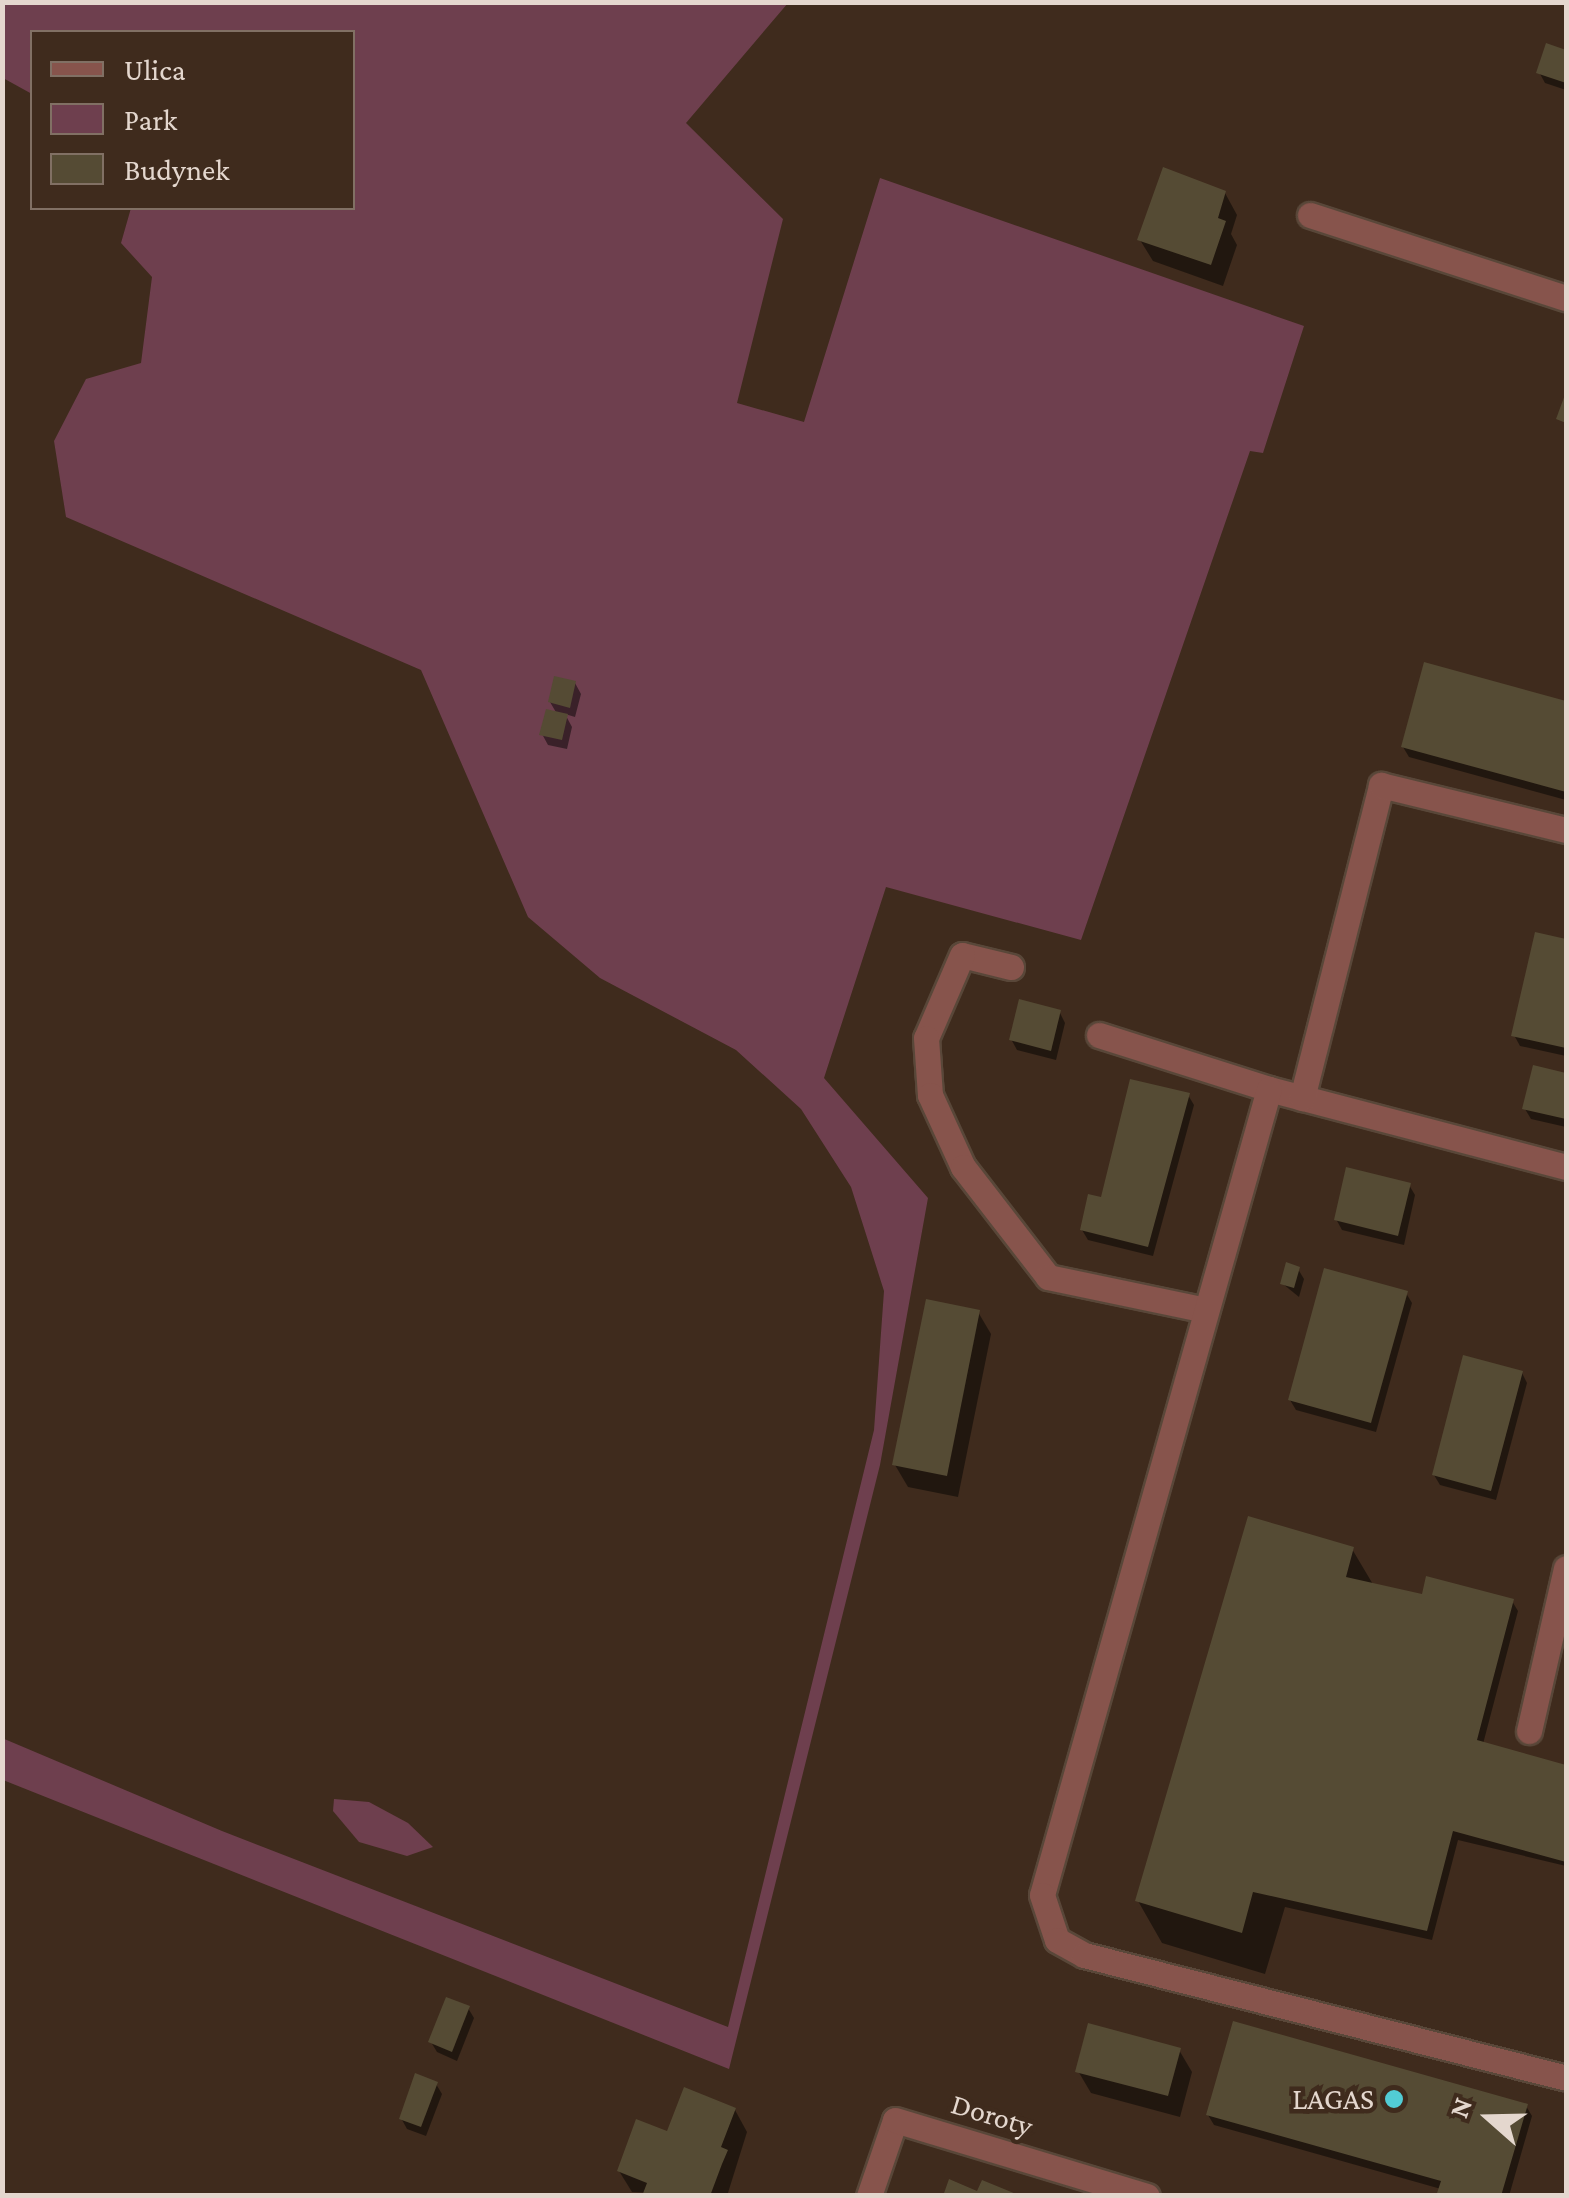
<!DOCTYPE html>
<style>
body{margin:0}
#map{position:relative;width:1569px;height:2198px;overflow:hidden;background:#3f2b1d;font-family:"Crimson Pro",serif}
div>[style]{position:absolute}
.green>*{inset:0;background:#6e3f4e}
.shadow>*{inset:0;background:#0007}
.building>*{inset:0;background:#554b34}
.roads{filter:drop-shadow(2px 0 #594739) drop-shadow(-2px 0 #594739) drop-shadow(0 2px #594739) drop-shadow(0 -2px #594739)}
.lane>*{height:25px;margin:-12.5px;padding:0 12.5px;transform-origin:12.5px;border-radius:12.5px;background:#87544c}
.street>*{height:25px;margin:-12.5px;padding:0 12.5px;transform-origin:12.5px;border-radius:12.5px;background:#87544c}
.dots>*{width:28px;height:28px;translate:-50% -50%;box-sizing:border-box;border:5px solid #3f2b1d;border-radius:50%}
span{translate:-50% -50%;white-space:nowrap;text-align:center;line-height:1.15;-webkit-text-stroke:9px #3f2b1d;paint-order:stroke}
.poi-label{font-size:30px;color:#e4d7ce}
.right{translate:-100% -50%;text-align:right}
.street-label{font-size:30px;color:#e4d7ce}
.frame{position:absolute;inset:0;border:5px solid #e4d7ce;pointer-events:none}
.legend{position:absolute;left:30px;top:30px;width:325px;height:180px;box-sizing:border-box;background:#3f2b1d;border:2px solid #817064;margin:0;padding:12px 18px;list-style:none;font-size:30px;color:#e4d7ce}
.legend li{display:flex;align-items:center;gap:20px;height:50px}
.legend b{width:50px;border:2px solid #817064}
.north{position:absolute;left:1439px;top:2068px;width:100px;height:100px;-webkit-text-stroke:8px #3f2b1d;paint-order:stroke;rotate:290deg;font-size:28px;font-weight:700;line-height:40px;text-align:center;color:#e4d7ce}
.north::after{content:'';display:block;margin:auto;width:35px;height:45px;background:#e4d7ce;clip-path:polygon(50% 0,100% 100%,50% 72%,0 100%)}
</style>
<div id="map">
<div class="green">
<div style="clip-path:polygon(3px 3px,788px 3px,686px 123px,783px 219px,737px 403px,804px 422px,880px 178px,1304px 326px,1263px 453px,1250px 451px,1081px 940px,886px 887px,824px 1078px,928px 1198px,880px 1465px,729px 2069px,3px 1780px,2px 1738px,222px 1831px,728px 2027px,874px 1430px,884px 1291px,851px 1187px,801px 1109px,736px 1050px,600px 978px,528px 917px,421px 670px,66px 517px,54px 441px,86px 379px,141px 363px,152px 277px,121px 243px,131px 208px,352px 208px,352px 32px,32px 32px,32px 94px,3px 78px)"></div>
<div style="clip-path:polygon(334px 1799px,369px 1802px,408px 1823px,433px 1847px,407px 1856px,359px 1842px,333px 1811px)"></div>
</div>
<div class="shadow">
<div style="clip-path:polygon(1548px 46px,1566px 52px,1566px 90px,1545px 83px,1539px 72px)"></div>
<div style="clip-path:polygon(1225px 193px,1237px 215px,1231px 234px,1237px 245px,1223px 286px,1153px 261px,1140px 240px)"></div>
<div style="clip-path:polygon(1426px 665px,1566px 703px,1566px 800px,1409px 757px,1403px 747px)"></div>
<div style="clip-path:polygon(575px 683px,581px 694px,575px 717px,565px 714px,572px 727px,567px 749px,548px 745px,542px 734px,557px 714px,550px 702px)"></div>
<div style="clip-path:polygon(1537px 935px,1566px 942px,1566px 1056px,1520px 1046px,1514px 1035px)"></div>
<div style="clip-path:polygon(1060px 1013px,1065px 1023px,1056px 1060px,1017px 1050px,1011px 1039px)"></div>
<div style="clip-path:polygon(1534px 1068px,1566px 1076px,1566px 1127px,1531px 1119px,1525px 1109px)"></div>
<div style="clip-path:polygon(1188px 1095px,1194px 1105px,1153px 1256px,1088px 1240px,1082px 1230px)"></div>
<div style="clip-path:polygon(1409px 1185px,1415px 1195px,1404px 1245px,1342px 1230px,1336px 1219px)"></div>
<div style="clip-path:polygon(1298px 1269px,1304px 1279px,1299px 1297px,1283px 1284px)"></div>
<div style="clip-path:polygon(1406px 1293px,1412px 1303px,1376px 1432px,1296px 1410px,1290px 1400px)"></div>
<div style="clip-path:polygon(978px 1312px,991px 1334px,958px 1497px,908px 1487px,895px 1465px)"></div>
<div style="clip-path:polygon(1522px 1373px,1527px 1383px,1496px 1500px,1440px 1485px,1434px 1475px)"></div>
<div style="clip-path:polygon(1352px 1549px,1374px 1586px,1424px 1597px,1512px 1601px,1518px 1611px,1483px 1744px,1566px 1768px,1566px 1866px,1458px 1840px,1432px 1940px,1285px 1907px,1265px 1974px,1162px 1943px,1138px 1901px)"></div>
<div style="clip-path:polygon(468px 2008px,474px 2018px,457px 2061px,437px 2052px,431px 2042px)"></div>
<div style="clip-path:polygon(1179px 2050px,1192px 2072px,1180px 2117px,1091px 2093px,1078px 2071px)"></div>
<div style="clip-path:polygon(436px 2084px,442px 2094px,426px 2136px,407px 2129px,401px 2118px)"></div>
<div style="clip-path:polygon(1526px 2106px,1532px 2116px,1509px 2196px,1439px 2196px,1441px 2189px,1214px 2125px,1208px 2115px)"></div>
<div style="clip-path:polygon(735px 2110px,747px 2132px,727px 2196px,632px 2192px,619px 2171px,669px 2134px)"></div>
</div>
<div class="building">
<div style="clip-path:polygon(1546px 43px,1566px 50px,1566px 83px,1536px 73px)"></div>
<div style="clip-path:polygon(1163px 167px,1226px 191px,1218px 218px,1226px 221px,1211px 265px,1137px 240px)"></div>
<div style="clip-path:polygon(1566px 392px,1566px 423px,1556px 419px)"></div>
<div style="clip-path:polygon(1424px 662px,1566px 701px,1566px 792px,1401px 747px)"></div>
<div style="clip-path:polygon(554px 676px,576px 681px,570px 708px,548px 702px)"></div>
<div style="clip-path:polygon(546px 709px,568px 714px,562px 740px,539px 735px)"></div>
<div style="clip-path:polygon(1535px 932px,1566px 939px,1566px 1048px,1511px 1036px)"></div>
<div style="clip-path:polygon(1019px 999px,1061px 1010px,1051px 1051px,1009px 1040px)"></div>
<div style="clip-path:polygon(1533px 1065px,1566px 1073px,1566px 1119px,1522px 1109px)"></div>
<div style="clip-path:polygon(1130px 1079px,1190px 1093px,1148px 1247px,1080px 1230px,1088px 1194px,1101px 1197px)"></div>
<div style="clip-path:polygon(1346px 1167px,1411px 1183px,1398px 1236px,1334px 1220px)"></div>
<div style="clip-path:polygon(1286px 1262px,1300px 1267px,1294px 1288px,1280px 1284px)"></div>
<div style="clip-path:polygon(1324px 1268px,1408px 1291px,1371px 1423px,1288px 1400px)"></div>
<div style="clip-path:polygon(926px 1299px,980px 1310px,947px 1476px,892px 1465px)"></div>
<div style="clip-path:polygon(1463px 1355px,1523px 1371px,1491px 1491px,1432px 1475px)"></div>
<div style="clip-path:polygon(1248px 1516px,1354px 1547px,1346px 1577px,1422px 1594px,1426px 1576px,1514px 1599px,1477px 1740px,1566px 1765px,1566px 1862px,1453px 1831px,1427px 1931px,1253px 1892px,1242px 1933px,1135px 1901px)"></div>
<div style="clip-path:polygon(446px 1997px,470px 2006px,452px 2052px,428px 2042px)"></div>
<div style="clip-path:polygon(1233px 2021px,1528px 2104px,1501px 2196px,1436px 2196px,1441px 2181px,1206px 2115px)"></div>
<div style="clip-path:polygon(1088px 2023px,1181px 2048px,1168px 2096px,1075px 2072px)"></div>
<div style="clip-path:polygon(415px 2073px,438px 2082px,421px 2127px,399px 2119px)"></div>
<div style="clip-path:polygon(684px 2087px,736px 2108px,721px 2147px,728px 2150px,722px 2164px,710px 2196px,642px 2196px,647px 2183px,617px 2171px,636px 2119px,667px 2131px)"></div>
<div style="clip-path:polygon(949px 2179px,977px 2191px,982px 2180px,1021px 2196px,943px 2196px)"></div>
</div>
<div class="roads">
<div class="lane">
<div style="left:1310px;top:215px;width:269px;rotate:18deg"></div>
<div style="left:1011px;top:967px;width:50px;rotate:-166.2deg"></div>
<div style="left:962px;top:955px;width:90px;rotate:113.4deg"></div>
<div style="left:926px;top:1038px;width:57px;rotate:86deg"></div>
<div style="left:930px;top:1095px;width:79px;rotate:65.4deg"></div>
<div style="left:963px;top:1167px;width:139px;rotate:52.3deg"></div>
<div style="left:1048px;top:1277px;width:161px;rotate:11.8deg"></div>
<div style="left:1099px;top:1035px;width:178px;rotate:17.6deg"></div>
<div style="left:1269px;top:1089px;width:307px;rotate:14.7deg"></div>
<div style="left:1269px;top:1089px;width:837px;rotate:105.73deg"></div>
<div style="left:1042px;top:1895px;width:47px;rotate:71.6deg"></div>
<div style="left:1057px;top:1940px;width:31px;rotate:29deg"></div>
<div style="left:1084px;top:1955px;width:497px;rotate:14.3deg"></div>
<div style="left:1302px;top:1098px;width:323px;rotate:-75.8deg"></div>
<div style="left:1381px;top:785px;width:190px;rotate:13.7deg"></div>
<div style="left:1529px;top:1731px;width:167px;rotate:-77.2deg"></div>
</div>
<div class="street">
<div style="left:869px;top:2196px;width:80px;rotate:-71.1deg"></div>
<div style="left:895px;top:2120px;width:263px;rotate:16.8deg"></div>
</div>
</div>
<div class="dots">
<div style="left:1394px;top:2099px;background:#52ccd5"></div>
</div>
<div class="poi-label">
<span class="right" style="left:1374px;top:2099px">LAGAS</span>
</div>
<div class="street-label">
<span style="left:992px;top:2115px;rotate:17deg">Doroty</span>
</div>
<div class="frame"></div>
<ul class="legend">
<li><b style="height:12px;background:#87544c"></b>Ulica</li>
<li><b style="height:28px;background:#6e3f4e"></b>Park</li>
<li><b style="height:28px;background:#554b34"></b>Budynek</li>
</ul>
<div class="north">N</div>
</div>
